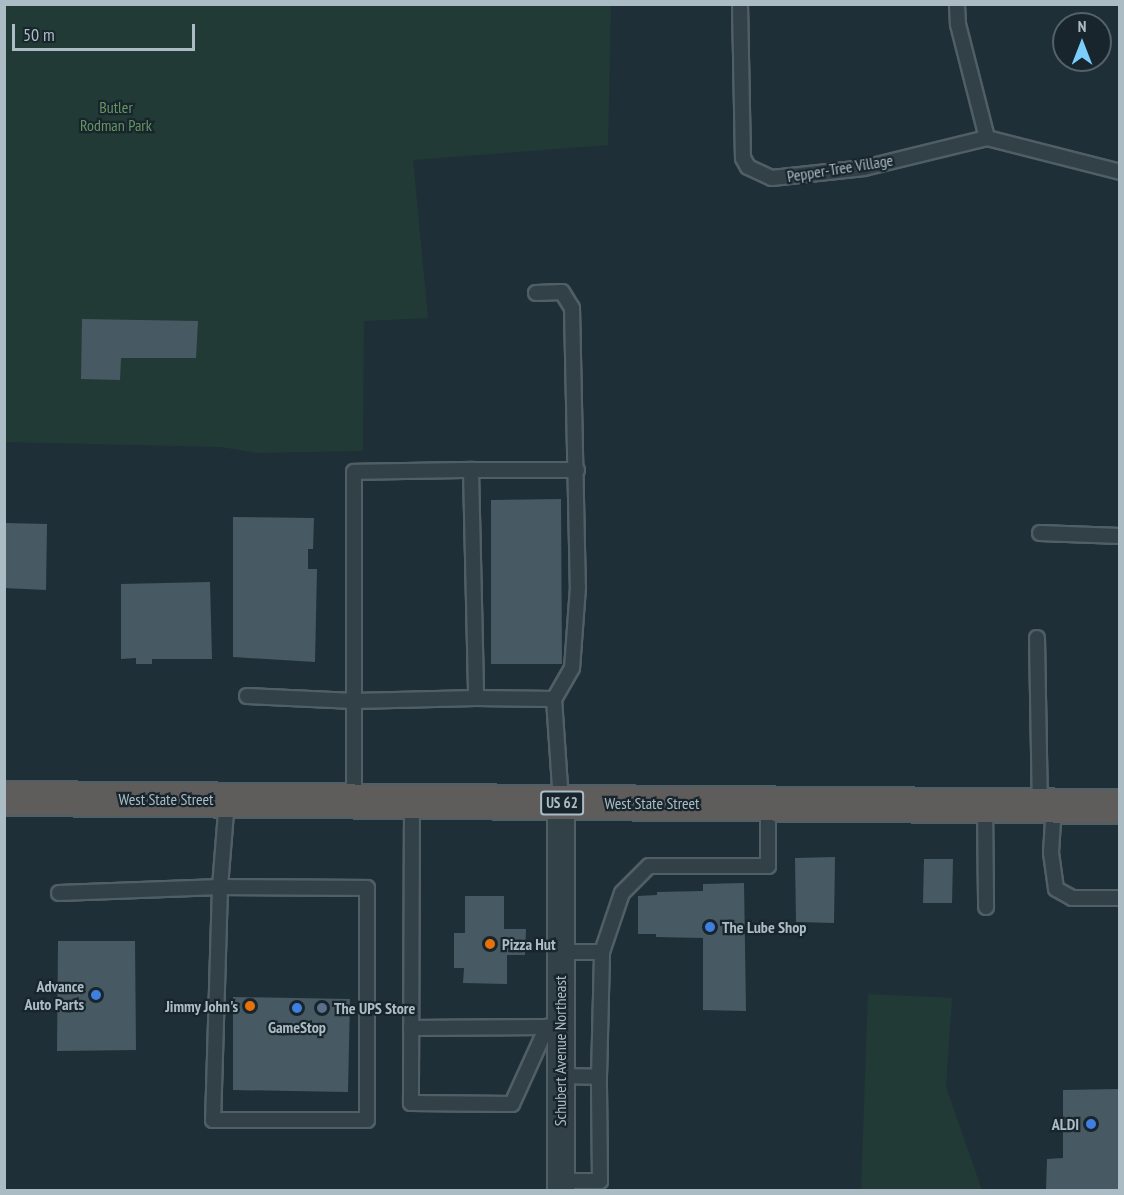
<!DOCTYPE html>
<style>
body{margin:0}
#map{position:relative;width:1124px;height:1195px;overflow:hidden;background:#1f2f37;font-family:"PT Sans Narrow",sans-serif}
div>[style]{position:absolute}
.green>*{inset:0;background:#223a35}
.building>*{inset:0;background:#475a63}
.roads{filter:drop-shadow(2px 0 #505e65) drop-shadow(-2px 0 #505e65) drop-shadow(0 2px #505e65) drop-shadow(0 -2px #505e65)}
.service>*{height:14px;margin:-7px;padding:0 7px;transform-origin:7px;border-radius:7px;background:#324147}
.minor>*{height:26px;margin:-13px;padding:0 13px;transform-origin:13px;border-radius:13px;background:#324147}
.trunk>*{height:33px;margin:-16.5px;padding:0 16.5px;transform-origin:16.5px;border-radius:16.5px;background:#5f5c5c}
.dots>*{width:16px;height:16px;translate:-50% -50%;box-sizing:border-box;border:3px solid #18252c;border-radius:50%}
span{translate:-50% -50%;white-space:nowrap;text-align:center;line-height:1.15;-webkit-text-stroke:4.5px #18252c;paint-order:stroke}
.shield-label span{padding:2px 4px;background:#18252c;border:2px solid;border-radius:4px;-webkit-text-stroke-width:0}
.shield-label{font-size:15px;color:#acbcc4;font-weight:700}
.park-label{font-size:16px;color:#659564}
.street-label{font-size:16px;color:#acbcc4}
.poi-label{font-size:16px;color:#acbcc4;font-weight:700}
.left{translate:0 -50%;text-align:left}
.right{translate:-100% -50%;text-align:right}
.frame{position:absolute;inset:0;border:6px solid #acbcc4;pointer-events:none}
.north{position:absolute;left:1052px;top:12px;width:60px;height:60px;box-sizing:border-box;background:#18252c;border:2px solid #536169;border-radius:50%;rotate:0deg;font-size:16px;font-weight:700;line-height:24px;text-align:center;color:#acbcc4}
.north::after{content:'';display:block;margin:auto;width:21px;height:27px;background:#7bcefb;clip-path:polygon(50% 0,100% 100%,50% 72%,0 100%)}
.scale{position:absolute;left:12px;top:24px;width:183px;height:27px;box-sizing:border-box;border:3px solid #acbcc4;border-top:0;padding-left:8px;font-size:18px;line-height:21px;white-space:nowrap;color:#acbcc4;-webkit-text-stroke:4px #18252c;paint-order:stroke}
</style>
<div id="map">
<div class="green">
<div style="clip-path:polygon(5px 5px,611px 5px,608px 145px,413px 160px,428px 318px,364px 321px,363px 451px,256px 453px,221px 447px,5px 442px)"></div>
<div style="clip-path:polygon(868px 994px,952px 998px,946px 1087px,982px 1190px,861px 1190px)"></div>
</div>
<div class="building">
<div style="clip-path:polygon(82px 319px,198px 321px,196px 358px,121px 358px,120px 380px,81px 379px)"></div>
<div style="clip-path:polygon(561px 499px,562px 664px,491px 664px,491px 500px)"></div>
<div style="clip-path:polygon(233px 517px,314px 518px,313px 549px,308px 549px,308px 569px,317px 569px,315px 662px,233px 657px)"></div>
<div style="clip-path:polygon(4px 523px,47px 524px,46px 590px,4px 588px)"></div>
<div style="clip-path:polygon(210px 582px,212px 659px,152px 659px,152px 664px,136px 664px,136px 658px,121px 659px,121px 584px)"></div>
<div style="clip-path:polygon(835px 857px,834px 923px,796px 922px,795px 858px)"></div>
<div style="clip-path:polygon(924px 859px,953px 859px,952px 903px,923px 903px)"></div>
<div style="clip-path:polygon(744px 883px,746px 1011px,703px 1010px,703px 938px,656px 937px,656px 934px,638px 934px,638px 896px,657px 895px,657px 892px,703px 891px,703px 884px)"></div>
<div style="clip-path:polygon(465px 896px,504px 896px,504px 929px,526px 929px,525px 955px,507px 955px,507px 984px,463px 983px,464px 968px,454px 968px,454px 933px,465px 933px)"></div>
<div style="clip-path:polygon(58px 941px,135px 941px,136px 1050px,57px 1051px)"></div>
<div style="clip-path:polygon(233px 997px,350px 999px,348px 1092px,233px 1090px)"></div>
<div style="clip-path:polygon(1120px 1089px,1120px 1190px,1046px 1190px,1047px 1159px,1063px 1158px,1063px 1090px)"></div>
</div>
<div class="roads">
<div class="service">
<div style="left:740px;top:4px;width:154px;rotate:88.9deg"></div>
<div style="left:743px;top:158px;width:10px;rotate:61deg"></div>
<div style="left:748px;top:167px;width:26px;rotate:25deg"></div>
<div style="left:772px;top:178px;width:93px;rotate:-6.2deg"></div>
<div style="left:864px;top:168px;width:127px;rotate:-13.7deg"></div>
<div style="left:987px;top:138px;width:118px;rotate:-104.3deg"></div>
<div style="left:958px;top:24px;width:20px;rotate:-93deg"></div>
<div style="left:987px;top:138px;width:137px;rotate:14.3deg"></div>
<div style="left:536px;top:293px;width:26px;rotate:-2deg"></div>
<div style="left:562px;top:292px;width:19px;rotate:58deg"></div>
<div style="left:572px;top:308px;width:279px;rotate:88.8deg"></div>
<div style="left:578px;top:587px;width:81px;rotate:94.2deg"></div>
<div style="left:572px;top:668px;width:36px;rotate:120deg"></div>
<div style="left:471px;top:470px;width:106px"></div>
<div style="left:1040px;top:533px;width:80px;rotate:2.1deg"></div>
<div style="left:1037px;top:638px;width:167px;rotate:89deg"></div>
<div style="left:247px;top:696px;width:107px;rotate:2.7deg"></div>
<div style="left:354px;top:701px;width:122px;rotate:-1.4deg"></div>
<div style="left:354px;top:801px;width:329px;rotate:-90deg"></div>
<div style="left:354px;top:472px;width:117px;rotate:-1deg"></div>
<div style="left:471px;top:470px;width:228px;rotate:88.7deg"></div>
<div style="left:476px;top:698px;width:78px;rotate:0.7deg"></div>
<div style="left:554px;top:699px;width:103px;rotate:86.1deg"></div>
<div style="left:412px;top:801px;width:302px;rotate:90.2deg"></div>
<div style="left:411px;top:1103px;width:101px;rotate:0.6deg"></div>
<div style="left:512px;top:1104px;width:85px;rotate:-65.6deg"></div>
<div style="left:547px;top:1027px;width:13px;rotate:-4deg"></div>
<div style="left:985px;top:805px;width:102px;rotate:89.4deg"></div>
<div style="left:1054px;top:805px;width:48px;rotate:93.6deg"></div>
<div style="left:1051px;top:853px;width:36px;rotate:82deg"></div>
<div style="left:1056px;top:889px;width:18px;rotate:29deg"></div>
<div style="left:1072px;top:898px;width:48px"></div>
<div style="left:59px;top:893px;width:161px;rotate:-2.1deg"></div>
<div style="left:220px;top:887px;width:233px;rotate:91.7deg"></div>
<div style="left:213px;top:1120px;width:154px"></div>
<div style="left:367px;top:1120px;width:232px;rotate:-90deg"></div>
<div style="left:367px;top:888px;width:147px;rotate:-179.6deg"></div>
<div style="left:220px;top:887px;width:87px;rotate:-85.4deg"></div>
<div style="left:560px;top:952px;width:42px"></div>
<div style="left:411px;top:1028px;width:136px;rotate:-0.4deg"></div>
<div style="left:560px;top:1076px;width:39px;rotate:1deg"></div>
<div style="left:599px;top:1077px;width:125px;rotate:-88.6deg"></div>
<div style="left:602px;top:952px;width:62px;rotate:-71.3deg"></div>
<div style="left:622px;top:893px;width:38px;rotate:-45deg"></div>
<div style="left:649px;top:866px;width:119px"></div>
<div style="left:768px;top:866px;width:62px;rotate:-90deg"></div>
<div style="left:561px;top:1181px;width:39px"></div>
<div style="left:600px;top:1181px;width:104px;rotate:-90.6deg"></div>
</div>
<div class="minor">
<div style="left:561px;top:803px;width:387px;rotate:90deg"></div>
</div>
<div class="trunk">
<div style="left:4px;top:798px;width:1116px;rotate:0.41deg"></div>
</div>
</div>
<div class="dots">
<div style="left:710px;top:927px;background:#3f7fe0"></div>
<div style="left:490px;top:944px;background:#e8710a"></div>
<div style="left:96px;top:995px;background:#3f7fe0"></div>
<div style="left:250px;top:1006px;background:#e8710a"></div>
<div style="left:297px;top:1008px;background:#3f7fe0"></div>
<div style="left:322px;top:1008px;background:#5c6f8a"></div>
<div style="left:1091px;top:1124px;background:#3f7fe0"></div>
</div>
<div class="shield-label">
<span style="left:562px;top:803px">US 62</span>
</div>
<div class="park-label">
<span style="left:116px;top:116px">Butler<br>Rodman Park</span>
</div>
<div class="street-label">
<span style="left:840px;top:168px;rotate:-9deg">Pepper-Tree Village</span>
<span style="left:166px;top:799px">West State Street</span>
<span style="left:652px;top:803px">West State Street</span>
<span style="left:560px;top:1051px;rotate:-90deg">Schubert Avenue Northeast</span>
</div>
<div class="poi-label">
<span class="left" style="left:722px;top:927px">The Lube Shop</span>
<span class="left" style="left:502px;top:944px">Pizza Hut</span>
<span class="right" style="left:84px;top:995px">Advance<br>Auto Parts</span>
<span class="right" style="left:238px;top:1006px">Jimmy John's</span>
<span class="left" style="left:334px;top:1008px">The UPS Store</span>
<span style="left:297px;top:1027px">GameStop</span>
<span class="right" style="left:1079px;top:1124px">ALDI</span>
</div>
<div class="frame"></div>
<div class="north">N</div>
<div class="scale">50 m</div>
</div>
